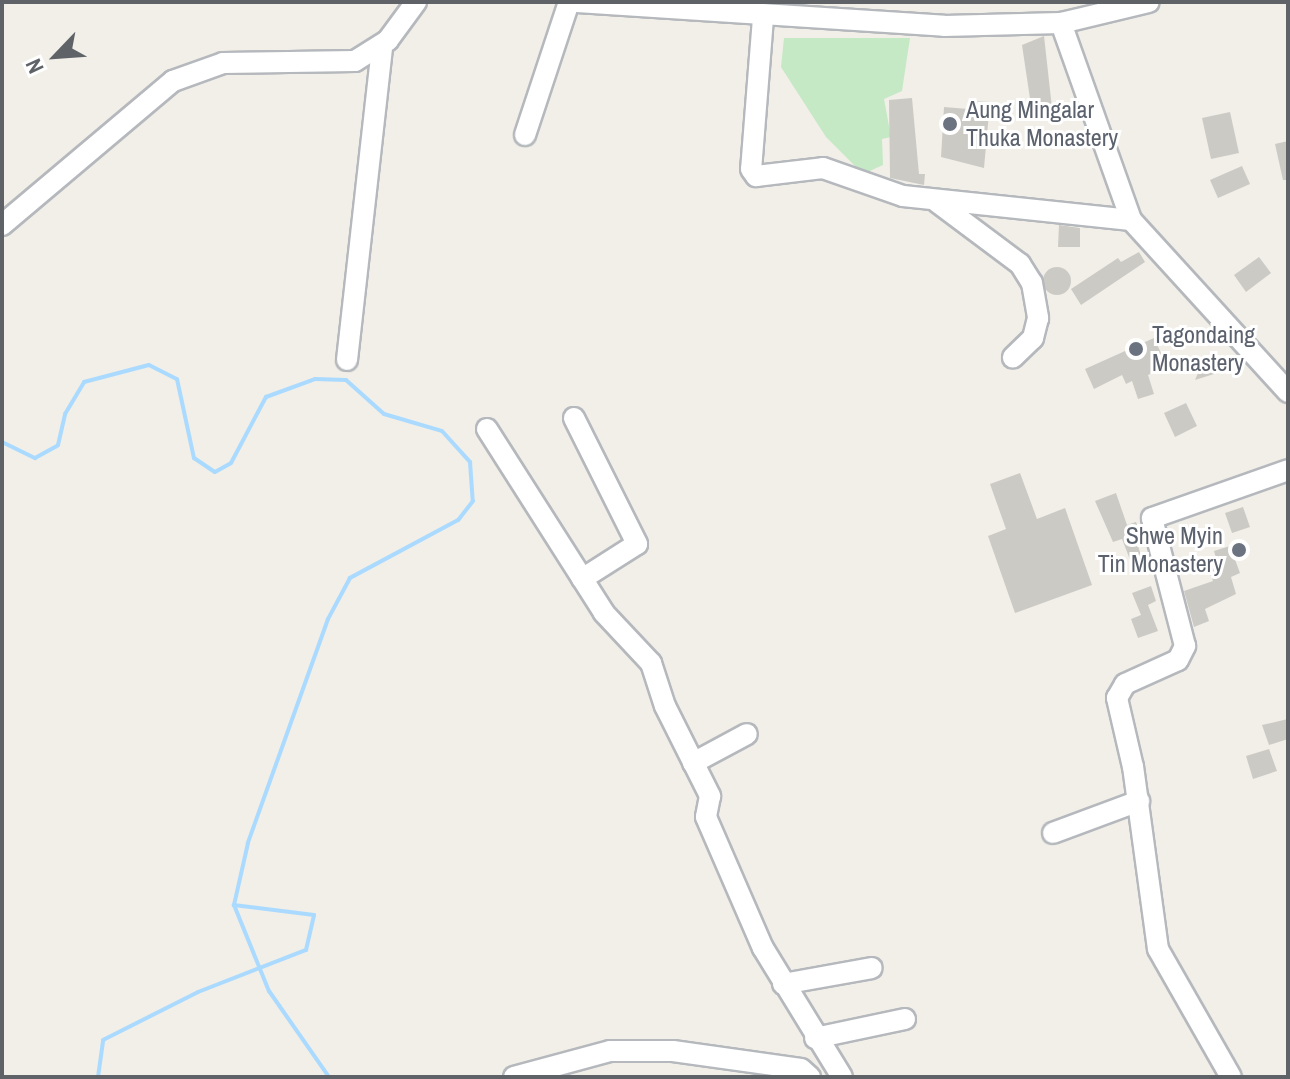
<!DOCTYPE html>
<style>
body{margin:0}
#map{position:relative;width:1290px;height:1079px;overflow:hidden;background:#f1efe8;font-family:"Archivo Narrow",sans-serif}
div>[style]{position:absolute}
.green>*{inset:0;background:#c5e8c5}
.stream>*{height:4px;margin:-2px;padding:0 2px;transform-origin:2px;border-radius:2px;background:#aadaff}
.building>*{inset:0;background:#cccac5}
.round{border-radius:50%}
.roads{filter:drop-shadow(2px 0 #b5b8bc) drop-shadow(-2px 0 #b5b8bc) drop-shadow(0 2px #b5b8bc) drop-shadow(0 -2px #b5b8bc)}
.minor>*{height:20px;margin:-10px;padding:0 10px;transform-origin:10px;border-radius:10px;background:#fff}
.dots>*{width:22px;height:22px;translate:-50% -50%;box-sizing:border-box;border:4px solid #fff;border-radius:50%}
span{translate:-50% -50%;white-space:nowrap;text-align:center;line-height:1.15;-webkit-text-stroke:6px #fff;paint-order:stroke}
.worship-label{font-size:24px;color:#5b616d}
.left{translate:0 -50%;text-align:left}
.right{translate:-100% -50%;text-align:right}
.frame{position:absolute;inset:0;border:4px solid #5f6368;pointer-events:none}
.north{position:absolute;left:16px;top:16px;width:80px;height:80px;-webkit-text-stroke:6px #fff;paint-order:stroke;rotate:245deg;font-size:22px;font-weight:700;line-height:32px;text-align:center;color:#5f6368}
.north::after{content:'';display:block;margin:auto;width:28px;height:36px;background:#5f6368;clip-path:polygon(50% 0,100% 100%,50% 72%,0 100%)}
</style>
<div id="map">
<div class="green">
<div style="clip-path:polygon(784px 38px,910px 38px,902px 91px,884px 99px,891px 137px,882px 139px,883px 165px,863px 174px,826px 137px,781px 67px)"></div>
</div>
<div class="stream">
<div style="left:2px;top:442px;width:37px;rotate:26deg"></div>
<div style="left:35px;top:458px;width:26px;rotate:-29deg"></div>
<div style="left:58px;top:445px;width:32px;rotate:-77deg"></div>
<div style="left:65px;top:414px;width:37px;rotate:-59deg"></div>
<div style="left:84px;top:382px;width:67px;rotate:-14.7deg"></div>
<div style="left:149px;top:365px;width:31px;rotate:27deg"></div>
<div style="left:177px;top:379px;width:81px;rotate:77.9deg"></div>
<div style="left:194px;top:458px;width:25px;rotate:34deg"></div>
<div style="left:215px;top:472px;width:18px;rotate:-29deg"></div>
<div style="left:231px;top:463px;width:75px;rotate:-62.1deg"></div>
<div style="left:266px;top:397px;width:52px;rotate:-20.2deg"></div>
<div style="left:315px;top:379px;width:31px;rotate:2deg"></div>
<div style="left:346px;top:380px;width:51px;rotate:41.8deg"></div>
<div style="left:384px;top:414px;width:60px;rotate:16.3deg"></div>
<div style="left:442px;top:431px;width:42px;rotate:47.9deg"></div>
<div style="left:470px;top:462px;width:39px;rotate:86deg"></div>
<div style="left:473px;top:501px;width:24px;rotate:128deg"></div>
<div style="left:458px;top:520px;width:123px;rotate:151.8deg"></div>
<div style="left:350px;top:578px;width:47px;rotate:118.2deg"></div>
<div style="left:328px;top:619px;width:238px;rotate:109.7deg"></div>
<div style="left:248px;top:843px;width:64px;rotate:102.7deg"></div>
<div style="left:234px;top:905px;width:93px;rotate:67.9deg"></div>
<div style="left:269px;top:991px;width:105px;rotate:55.1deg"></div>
<div style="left:98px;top:1077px;width:37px;rotate:-82deg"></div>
<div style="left:103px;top:1040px;width:106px;rotate:-26.8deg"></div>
<div style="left:198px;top:992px;width:116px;rotate:-21.3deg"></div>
<div style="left:306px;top:950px;width:36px;rotate:-77deg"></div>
<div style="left:314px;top:915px;width:81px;rotate:-172.9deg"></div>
</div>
<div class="building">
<div style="clip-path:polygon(1044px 36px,1052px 108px,1032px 112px,1022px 45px)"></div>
<div style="clip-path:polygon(912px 98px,919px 174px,925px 174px,924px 185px,890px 178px,889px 100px)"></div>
<div style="clip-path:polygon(969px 101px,990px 102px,984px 168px,941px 157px,944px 107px,968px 109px)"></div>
<div style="clip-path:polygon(1230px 112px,1239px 153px,1211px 159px,1202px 118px)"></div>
<div style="clip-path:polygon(1288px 141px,1288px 180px,1283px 180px,1275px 144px)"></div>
<div style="clip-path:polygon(1242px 166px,1250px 184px,1218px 198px,1210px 180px)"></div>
<div style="clip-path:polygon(1059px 225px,1080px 228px,1080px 247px,1058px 247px)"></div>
<div style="clip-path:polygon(1139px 252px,1145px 262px,1081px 305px,1071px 289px,1118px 258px,1121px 262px)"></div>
<div style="clip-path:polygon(1259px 257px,1271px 273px,1246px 292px,1234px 275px)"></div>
<div class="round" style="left:1043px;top:267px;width:28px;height:28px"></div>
<div style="clip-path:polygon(1154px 338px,1167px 366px,1148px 375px,1154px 394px,1138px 399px,1132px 381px,1126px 384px,1122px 375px,1094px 389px,1085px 369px)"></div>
<div style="clip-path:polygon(1214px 359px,1236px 367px,1195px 380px,1202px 364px)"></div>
<div style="clip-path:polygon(1186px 403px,1197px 426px,1175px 437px,1164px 413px)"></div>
<div style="clip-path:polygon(1020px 473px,1037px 519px,1065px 508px,1092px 585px,1015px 613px,988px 536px,1006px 529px,990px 484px)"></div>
<div style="clip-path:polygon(1116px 493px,1127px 525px,1136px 522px,1140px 533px,1134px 535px,1145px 566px,1134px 570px,1122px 539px,1113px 542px,1095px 501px)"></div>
<div style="clip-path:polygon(1243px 507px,1250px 527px,1232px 533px,1225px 513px)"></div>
<div style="clip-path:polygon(1230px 546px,1240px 573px,1231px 577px,1236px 594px,1205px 609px,1209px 621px,1194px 627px,1184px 591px,1213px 581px,1207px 566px,1216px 558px,1214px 551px)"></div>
<div style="clip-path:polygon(1151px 586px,1156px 601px,1148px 605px,1158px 631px,1138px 638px,1131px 619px,1141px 615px,1132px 593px)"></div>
<div style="clip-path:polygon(1288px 719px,1288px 739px,1269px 745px,1262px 725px)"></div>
<div style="clip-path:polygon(1269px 749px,1277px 771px,1253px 779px,1246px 756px)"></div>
</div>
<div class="roads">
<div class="minor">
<div style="left:577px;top:2px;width:368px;rotate:3.7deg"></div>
<div style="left:944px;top:26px;width:117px;rotate:-1.5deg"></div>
<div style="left:1061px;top:23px;width:90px;rotate:-13.4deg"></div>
<div style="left:763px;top:18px;width:151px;rotate:94.5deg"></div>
<div style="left:751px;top:169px;width:9px;rotate:54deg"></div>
<div style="left:756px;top:176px;width:67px;rotate:-6.8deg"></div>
<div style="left:823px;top:168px;width:85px;rotate:19.3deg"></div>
<div style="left:903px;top:196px;width:229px;rotate:6deg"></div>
<div style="left:1061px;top:23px;width:209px;rotate:70.4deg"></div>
<div style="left:1131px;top:220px;width:233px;rotate:47.6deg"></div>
<div style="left:525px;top:135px;width:140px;rotate:-71.7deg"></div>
<div style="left:937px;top:202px;width:104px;rotate:36.8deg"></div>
<div style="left:1020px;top:264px;width:22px;rotate:58deg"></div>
<div style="left:1032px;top:283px;width:36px;rotate:80deg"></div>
<div style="left:1038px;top:318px;width:21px;rotate:104deg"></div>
<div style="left:1033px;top:338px;width:28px;rotate:136deg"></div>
<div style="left:2px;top:225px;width:224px;rotate:-40.1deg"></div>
<div style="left:173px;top:81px;width:53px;rotate:-19.8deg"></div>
<div style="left:223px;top:63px;width:132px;rotate:-0.9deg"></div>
<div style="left:355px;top:61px;width:39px;rotate:-32deg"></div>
<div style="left:388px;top:40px;width:47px;rotate:-53.6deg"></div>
<div style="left:347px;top:360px;width:316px;rotate:-83.6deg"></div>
<div style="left:574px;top:418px;width:141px;rotate:63.4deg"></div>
<div style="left:637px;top:544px;width:65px;rotate:147.5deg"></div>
<div style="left:487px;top:429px;width:218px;rotate:57.5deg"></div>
<div style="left:604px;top:613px;width:69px;rotate:46.8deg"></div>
<div style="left:651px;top:663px;width:45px;rotate:72deg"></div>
<div style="left:665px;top:706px;width:101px;rotate:63.4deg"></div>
<div style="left:710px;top:796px;width:21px;rotate:101deg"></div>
<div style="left:706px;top:817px;width:143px;rotate:66.5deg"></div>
<div style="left:763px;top:948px;width:151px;rotate:58.5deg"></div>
<div style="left:693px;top:763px;width:61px;rotate:-28.2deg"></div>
<div style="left:1053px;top:833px;width:92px;rotate:-20.4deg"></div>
<div style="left:783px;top:984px;width:90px;rotate:-10.2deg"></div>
<div style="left:815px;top:1038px;width:92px;rotate:-11.9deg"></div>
<div style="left:514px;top:1077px;width:99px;rotate:-15.2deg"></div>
<div style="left:610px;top:1051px;width:63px"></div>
<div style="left:673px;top:1051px;width:129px;rotate:8deg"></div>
<div style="left:801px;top:1069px;width:12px;rotate:42deg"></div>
<div style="left:1231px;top:1077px;width:147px;rotate:-119.7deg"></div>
<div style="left:1158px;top:949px;width:184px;rotate:-97.8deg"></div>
<div style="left:1133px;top:767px;width:71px;rotate:-103.1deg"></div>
<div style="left:1117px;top:698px;width:16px;rotate:-60deg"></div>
<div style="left:1125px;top:684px;width:58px;rotate:-24.4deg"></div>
<div style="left:1178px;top:660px;width:16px;rotate:-63deg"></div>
<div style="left:1185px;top:646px;width:132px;rotate:-104.5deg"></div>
<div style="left:1152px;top:518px;width:144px;rotate:-19.4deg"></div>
</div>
</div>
<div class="dots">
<div style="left:950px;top:124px;background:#6b7280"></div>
<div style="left:1136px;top:349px;background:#6b7280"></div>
<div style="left:1239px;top:550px;background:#6b7280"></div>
</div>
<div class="worship-label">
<span class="left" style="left:966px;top:124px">Aung Mingalar<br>Thuka Monastery</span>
<span class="left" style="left:1152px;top:349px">Tagondaing<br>Monastery</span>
<span class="right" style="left:1223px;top:550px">Shwe Myin<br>Tin Monastery</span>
</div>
<div class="frame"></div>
<div class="north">N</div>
</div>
